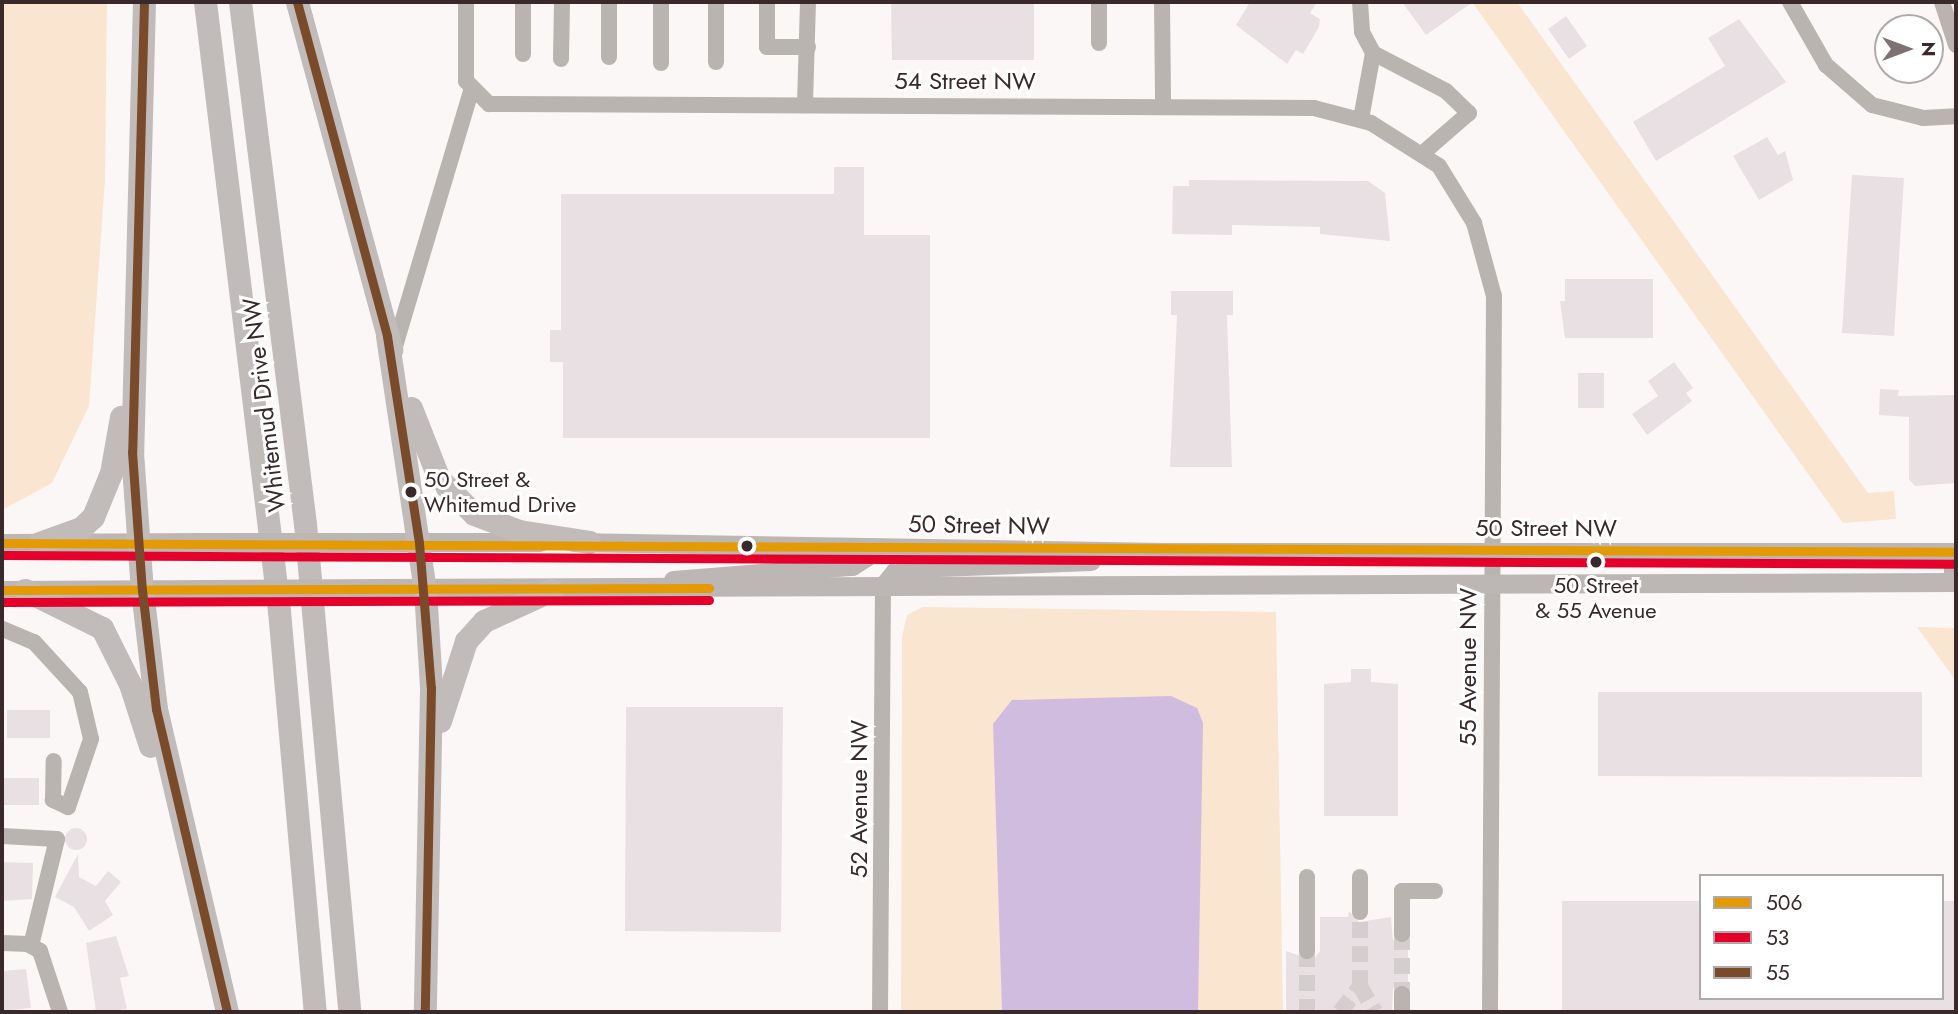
<!DOCTYPE html>
<style>
body{margin:0}
#map{position:relative;width:1958px;height:1014px;overflow:hidden;background:#fcf7f7;font-family:Jost,sans-serif}
div>[style]{position:absolute}
.green>*{inset:0;background:#fae5d0}
.water>*{inset:0;background:#cfbcde}
.building>*{inset:0;background:#e9e0e4}
.round{border-radius:50%}
.minor-tunnel>*{height:16px;margin-top:-8px;transform-origin:0;background:repeating-linear-gradient(90deg,#d5cece 0 16px,transparent 0 24px)}
.minor>*{height:16px;margin:-8px;padding:0 8px;transform-origin:8px;border-radius:8px;background:#bab4b1}
.major>*{height:19px;margin:-9.5px;padding:0 9.5px;transform-origin:9.5px;border-radius:9.5px;background:#bcb6b5}
.highway>*{height:23px;margin:-11.5px;padding:0 11.5px;transform-origin:11.5px;border-radius:11.5px;background:#c1bbb9}
.major-bridge>*{height:19px;margin:-9.5px;padding:0 9.5px;transform-origin:9.5px;border-radius:9.5px;background:#bcb6b5}
.bus-1>*{height:9px;margin:-4.5px;padding:0 4.5px;transform-origin:4.5px;border-radius:4.5px;background:#e49a04}
.bus-2>*{height:9px;margin:-4.5px;padding:0 4.5px;transform-origin:4.5px;border-radius:4.5px;background:#e4002b}
.bus-3>*{height:9px;margin:-4.5px;padding:0 4.5px;transform-origin:4.5px;border-radius:4.5px;background:#7a4b2a}
.dots>*{width:19px;height:19px;translate:-50% -50%;box-sizing:border-box;border:4px solid #fff;border-radius:50%}
span{translate:-50% -50%;white-space:nowrap;text-align:center;line-height:1.15;-webkit-text-stroke:6px #fff;paint-order:stroke}
.bus-label{font-size:22px;color:#39292b}
.left{translate:0 -50%;text-align:left}
.street-label{font-size:24px;color:#39292b}
.frame{position:absolute;inset:0;border:4px solid #39292b;pointer-events:none}
.legend{position:absolute;left:1699px;top:874px;width:245px;height:126px;box-sizing:border-box;background:#fff;border:2px solid #b0a9aa;margin:0;padding:9px 12px;list-style:none;font-size:21px;color:#39292b}
.legend li{display:flex;align-items:center;gap:14px;height:35px}
.legend b{width:35px;border:2px solid #b0a9aa}
.north{position:absolute;left:1874px;top:14px;width:70px;height:70px;box-sizing:border-box;background:#fff;border:2px solid #b0a9aa;border-radius:50%;rotate:90deg;font-size:19px;font-weight:700;line-height:28px;text-align:center;color:#39292b}
.north::after{content:'';display:block;margin:auto;width:24px;height:32px;background:#7d7172;clip-path:polygon(50% 0,100% 100%,50% 72%,0 100%)}
</style>
<div id="map">
<div class="green">
<div style="clip-path:polygon(2px 2px,107px 2px,105px 179px,89px 406px,52px 483px,2px 510px)"></div>
<div style="clip-path:polygon(1472px 2px,1517px 2px,1868px 493px,1894px 491px,1896px 519px,1843px 523px)"></div>
<div style="clip-path:polygon(923px 607px,1276px 612px,1283px 1012px,901px 1012px,902px 637px,907px 615px)"></div>
<div style="clip-path:polygon(1917px 627px,1956px 628px,1956px 681px)"></div>
</div>
<div class="water">
<div style="clip-path:polygon(1171px 696px,1197px 708px,1203px 723px,1198px 1012px,1002px 1012px,993px 724px,1012px 700px)"></div>
</div>
<div class="building">
<div style="clip-path:polygon(891px 2px,1034px 2px,1034px 60px,892px 60px)"></div>
<div style="clip-path:polygon(1250px 2px,1317px 2px,1310px 13px,1320px 19px,1319px 27px,1303px 54px,1296px 50px,1287px 64px,1236px 25px)"></div>
<div style="clip-path:polygon(1402px 2px,1473px 2px,1426px 35px)"></div>
<div style="clip-path:polygon(1566px 16px,1587px 46px,1569px 59px,1548px 29px)"></div>
<div style="clip-path:polygon(1739px 19px,1786px 82px,1656px 161px,1633px 122px,1725px 66px,1708px 38px)"></div>
<div style="clip-path:polygon(1767px 137px,1778px 155px,1785px 151px,1793px 180px,1759px 200px,1733px 156px)"></div>
<div style="clip-path:polygon(834px 167px,864px 167px,864px 235px,930px 235px,930px 438px,563px 438px,563px 362px,550px 362px,550px 330px,561px 330px,561px 194px,834px 194px)"></div>
<div style="clip-path:polygon(1852px 175px,1904px 178px,1894px 336px,1842px 333px)"></div>
<div style="clip-path:polygon(1189px 180px,1368px 181px,1385px 193px,1390px 241px,1320px 234px,1320px 227px,1232px 225px,1232px 235px,1172px 234px,1173px 186px,1189px 186px)"></div>
<div style="clip-path:polygon(1565px 279px,1653px 279px,1653px 338px,1565px 338px,1560px 301px,1565px 301px)"></div>
<div style="clip-path:polygon(1171px 291px,1233px 291px,1233px 315px,1227px 315px,1232px 467px,1170px 467px,1177px 315px,1171px 315px)"></div>
<div style="clip-path:polygon(1674px 362px,1693px 388px,1686px 393px,1692px 401px,1647px 435px,1632px 414px,1658px 396px,1648px 381px)"></div>
<div style="clip-path:polygon(1578px 373px,1604px 373px,1604px 408px,1578px 408px)"></div>
<div style="clip-path:polygon(1880px 389px,1899px 390px,1898px 396px,1956px 395px,1956px 483px,1915px 486px,1909px 479px,1909px 417px,1879px 415px)"></div>
<div style="clip-path:polygon(1351px 669px,1371px 669px,1371px 682px,1398px 684px,1398px 816px,1324px 816px,1324px 684px,1351px 682px)"></div>
<div style="clip-path:polygon(1598px 692px,1922px 692px,1922px 777px,1598px 776px)"></div>
<div style="clip-path:polygon(626px 707px,783px 707px,781px 932px,625px 931px)"></div>
<div style="clip-path:polygon(7px 710px,50px 710px,50px 738px,7px 738px)"></div>
<div style="clip-path:polygon(2px 778px,39px 778px,39px 805px,2px 805px)"></div>
<div class="round" style="left:65px;top:828px;width:22px;height:22px"></div>
<div style="clip-path:polygon(78px 854px,79px 877px,96px 886px,108px 871px,121px 882px,105px 901px,113px 915px,89px 931px,74px 907px,55px 897px)"></div>
<div style="clip-path:polygon(2px 862px,33px 863px,32px 899px,2px 901px)"></div>
<div style="clip-path:polygon(1562px 901px,1701px 901px,1701px 998px,1942px 998px,1942px 901px,1956px 901px,1956px 1012px,1562px 1012px)"></div>
<div style="clip-path:polygon(1349px 911px,1359px 922px,1391px 917px,1393px 940px,1408px 943px,1408px 985px,1393px 988px,1392px 1012px,1286px 1012px,1286px 951px,1313px 960px,1320px 951px,1320px 917px,1348px 917px)"></div>
<div style="clip-path:polygon(116px 936px,129px 976px,120px 978px,127px 1009px,96px 1012px,86px 943px)"></div>
<div style="clip-path:polygon(26px 969px,31px 1008px,2px 1011px,2px 971px)"></div>
</div>
<div class="minor-tunnel">
<div style="left:1402px;top:934px;width:60px;rotate:90deg"></div>
<div style="left:1307px;top:951px;width:61px;rotate:90deg"></div>
<div style="left:1360px;top:986px;width:30px;rotate:60deg"></div>
<div style="left:1340px;top:1012px;width:33px;rotate:-52deg"></div>
<div style="left:1360px;top:986px;width:74px;rotate:-90deg"></div>
</div>
<div class="minor">
<div style="left:466px;top:2px;width:79px;rotate:90deg"></div>
<div style="left:466px;top:81px;width:33px;rotate:45deg"></div>
<div style="left:489px;top:104px;width:825px;rotate:0.28deg"></div>
<div style="left:1314px;top:108px;width:59px;rotate:14.7deg"></div>
<div style="left:1371px;top:123px;width:80px;rotate:32.3deg"></div>
<div style="left:1439px;top:166px;width:67px;rotate:58.4deg"></div>
<div style="left:1474px;top:223px;width:76px;rotate:74.7deg"></div>
<div style="left:1494px;top:296px;width:716px;rotate:90.32deg"></div>
<div style="left:609px;top:2px;width:55px;rotate:90deg"></div>
<div style="left:661px;top:2px;width:61px;rotate:90deg"></div>
<div style="left:767px;top:2px;width:45px;rotate:90deg"></div>
<div style="left:767px;top:47px;width:41px"></div>
<div style="left:1099px;top:2px;width:41px;rotate:90deg"></div>
<div style="left:1162px;top:2px;width:103px;rotate:89.4deg"></div>
<div style="left:1360px;top:2px;width:30px;rotate:86deg"></div>
<div style="left:1362px;top:32px;width:24px;rotate:62deg"></div>
<div style="left:1790px;top:2px;width:73px;rotate:60.3deg"></div>
<div style="left:1826px;top:65px;width:61px;rotate:41deg"></div>
<div style="left:1872px;top:105px;width:53px;rotate:14.3deg"></div>
<div style="left:1923px;top:118px;width:33px;rotate:-3deg"></div>
<div style="left:1942px;top:2px;width:45px;rotate:72deg"></div>
<div style="left:523px;top:54px;width:52px;rotate:-90deg"></div>
<div style="left:561px;top:59px;width:57px;rotate:-89deg"></div>
<div style="left:716px;top:62px;width:60px;rotate:-90deg"></div>
<div style="left:805px;top:103px;width:101px;rotate:-88.3deg"></div>
<div style="left:1361px;top:119px;width:67px;rotate:-79.7deg"></div>
<div style="left:1373px;top:53px;width:82px;rotate:27.5deg"></div>
<div style="left:1446px;top:91px;width:32px;rotate:44deg"></div>
<div style="left:1469px;top:113px;width:61px;rotate:139deg"></div>
<div style="left:393px;top:353px;width:273px;rotate:-73.4deg"></div>
<div style="left:1952px;top:552px;width:30px;rotate:90deg"></div>
<div style="left:3px;top:629px;width:34px;rotate:23deg"></div>
<div style="left:34px;top:642px;width:68px;rotate:47.4deg"></div>
<div style="left:80px;top:692px;width:48px;rotate:76.8deg"></div>
<div style="left:91px;top:739px;width:72px;rotate:108.7deg"></div>
<div style="left:68px;top:807px;width:17px;rotate:-155deg"></div>
<div style="left:53px;top:800px;width:39px;rotate:-89deg"></div>
<div style="left:2px;top:836px;width:55px;rotate:3.1deg"></div>
<div style="left:57px;top:839px;width:110px;rotate:103.7deg"></div>
<div style="left:1307px;top:877px;width:74px;rotate:90deg"></div>
<div style="left:1360px;top:912px;width:35px;rotate:-90deg"></div>
<div style="left:1402px;top:934px;width:43px;rotate:-90deg"></div>
<div style="left:1402px;top:891px;width:33px"></div>
<div style="left:2px;top:943px;width:26px;rotate:2deg"></div>
<div style="left:28px;top:944px;width:14px;rotate:30deg"></div>
<div style="left:40px;top:951px;width:64px;rotate:71.8deg"></div>
<div style="left:880px;top:1012px;width:426px;rotate:-89.6deg"></div>
<div style="left:1402px;top:1012px;width:18px;rotate:-90deg"></div>
</div>
<div class="major">
<div style="left:369px;top:542px;width:171px"></div>
<div style="left:573px;top:542px;width:589px;rotate:0.97deg"></div>
<div style="left:1162px;top:552px;width:794px"></div>
<div style="left:2px;top:543px;width:204px;rotate:-0.3deg"></div>
<div style="left:673px;top:580px;width:180px;rotate:-4.5deg"></div>
<div style="left:852px;top:566px;width:34px;rotate:-32deg"></div>
<div style="left:883px;top:586px;width:19px;rotate:-51deg"></div>
<div style="left:895px;top:571px;width:17px;rotate:-10deg"></div>
<div style="left:912px;top:568px;width:179px;rotate:-2.2deg"></div>
<div style="left:382px;top:588px;width:1574px;rotate:-0.22deg"></div>
<div style="left:2px;top:590px;width:209px;rotate:-0.3deg"></div>
</div>
<div class="highway">
<div style="left:144px;top:2px;width:450px;rotate:91.5deg"></div>
<div style="left:132px;top:452px;width:138px;rotate:85.9deg"></div>
<div style="left:142px;top:590px;width:120px;rotate:83.3deg"></div>
<div style="left:156px;top:709px;width:311px;rotate:76.8deg"></div>
<div style="left:205px;top:2px;width:613px;rotate:83.07deg"></div>
<div style="left:279px;top:611px;width:403px;rotate:84.9deg"></div>
<div style="left:240px;top:2px;width:526px;rotate:82.9deg"></div>
<div style="left:305px;top:524px;width:490px;rotate:84.8deg"></div>
<div style="left:297px;top:2px;width:360px;rotate:74.8deg"></div>
<div style="left:387px;top:336px;width:256px;rotate:81.5deg"></div>
<div style="left:425px;top:589px;width:99px;rotate:86.5deg"></div>
<div style="left:431px;top:688px;width:324px;rotate:91.1deg"></div>
<div style="left:411px;top:408px;width:76px;rotate:68.5deg"></div>
<div style="left:439px;top:479px;width:49px;rotate:45deg"></div>
<div style="left:474px;top:514px;width:48px;rotate:20.7deg"></div>
<div style="left:519px;top:531px;width:71px;rotate:8.9deg"></div>
<div style="left:39px;top:543px;width:45px;rotate:-19.7deg"></div>
<div style="left:81px;top:528px;width:16px;rotate:-43deg"></div>
<div style="left:93px;top:517px;width:48px;rotate:-67.8deg"></div>
<div style="left:111px;top:473px;width:57px;rotate:-79.9deg"></div>
<div style="left:25px;top:590px;width:86px;rotate:26.3deg"></div>
<div style="left:102px;top:628px;width:63px;rotate:63.4deg"></div>
<div style="left:130px;top:684px;width:65px;rotate:72.1deg"></div>
<div style="left:440px;top:721px;width:84px;rotate:-72deg"></div>
<div style="left:466px;top:641px;width:27px;rotate:-48deg"></div>
<div style="left:484px;top:621px;width:75px;rotate:-24.5deg"></div>
</div>
<div class="major-bridge">
<div style="left:206px;top:542px;width:163px"></div>
<div style="left:211px;top:589px;width:171px;rotate:-0.3deg"></div>
</div>
<div class="bus-1">
<div style="left:2px;top:543px;width:1954px;rotate:0.26deg"></div>
<div style="left:2px;top:590px;width:707px;rotate:-0.16deg"></div>
</div>
<div class="bus-2">
<div style="left:2px;top:555px;width:1954px;rotate:0.26deg"></div>
<div style="left:2px;top:602px;width:707px;rotate:-0.16deg"></div>
</div>
<div class="bus-3">
<div style="left:144px;top:2px;width:450px;rotate:91.5deg"></div>
<div style="left:132px;top:452px;width:138px;rotate:85.9deg"></div>
<div style="left:142px;top:590px;width:120px;rotate:83.3deg"></div>
<div style="left:156px;top:709px;width:311px;rotate:76.8deg"></div>
<div style="left:297px;top:2px;width:346px;rotate:74.9deg"></div>
<div style="left:387px;top:336px;width:209px;rotate:81.2deg"></div>
<div style="left:419px;top:543px;width:145px;rotate:85.3deg"></div>
<div style="left:431px;top:688px;width:324px;rotate:91.1deg"></div>
</div>
<div class="dots">
<div style="left:411px;top:492px;background:#39292b"></div>
<div style="left:747px;top:546px;background:#39292b"></div>
<div style="left:1596px;top:562px;background:#39292b"></div>
</div>
<div class="bus-label">
<span class="left" style="left:424px;top:492px">50 Street &amp;<br>Whitemud Drive</span>
<span style="left:1596px;top:598px">50 Street<br>&amp; 55 Avenue</span>
</div>
<div class="street-label">
<span style="left:965px;top:81px">54 Street NW</span>
<span style="left:264px;top:405px;rotate:-97deg">Whitemud Drive NW</span>
<span style="left:979px;top:525px;rotate:1deg">50 Street NW</span>
<span style="left:1546px;top:528px">50 Street NW</span>
<span style="left:1468px;top:667px;rotate:-90deg">55 Avenue NW</span>
<span style="left:859px;top:799px;rotate:-90deg">52 Avenue NW</span>
</div>
<div class="frame"></div>
<ul class="legend">
<li><b style="height:9px;background:#e49a04"></b>506</li>
<li><b style="height:9px;background:#e4002b"></b>53</li>
<li><b style="height:9px;background:#7a4b2a"></b>55</li>
</ul>
<div class="north">N</div>
</div>
